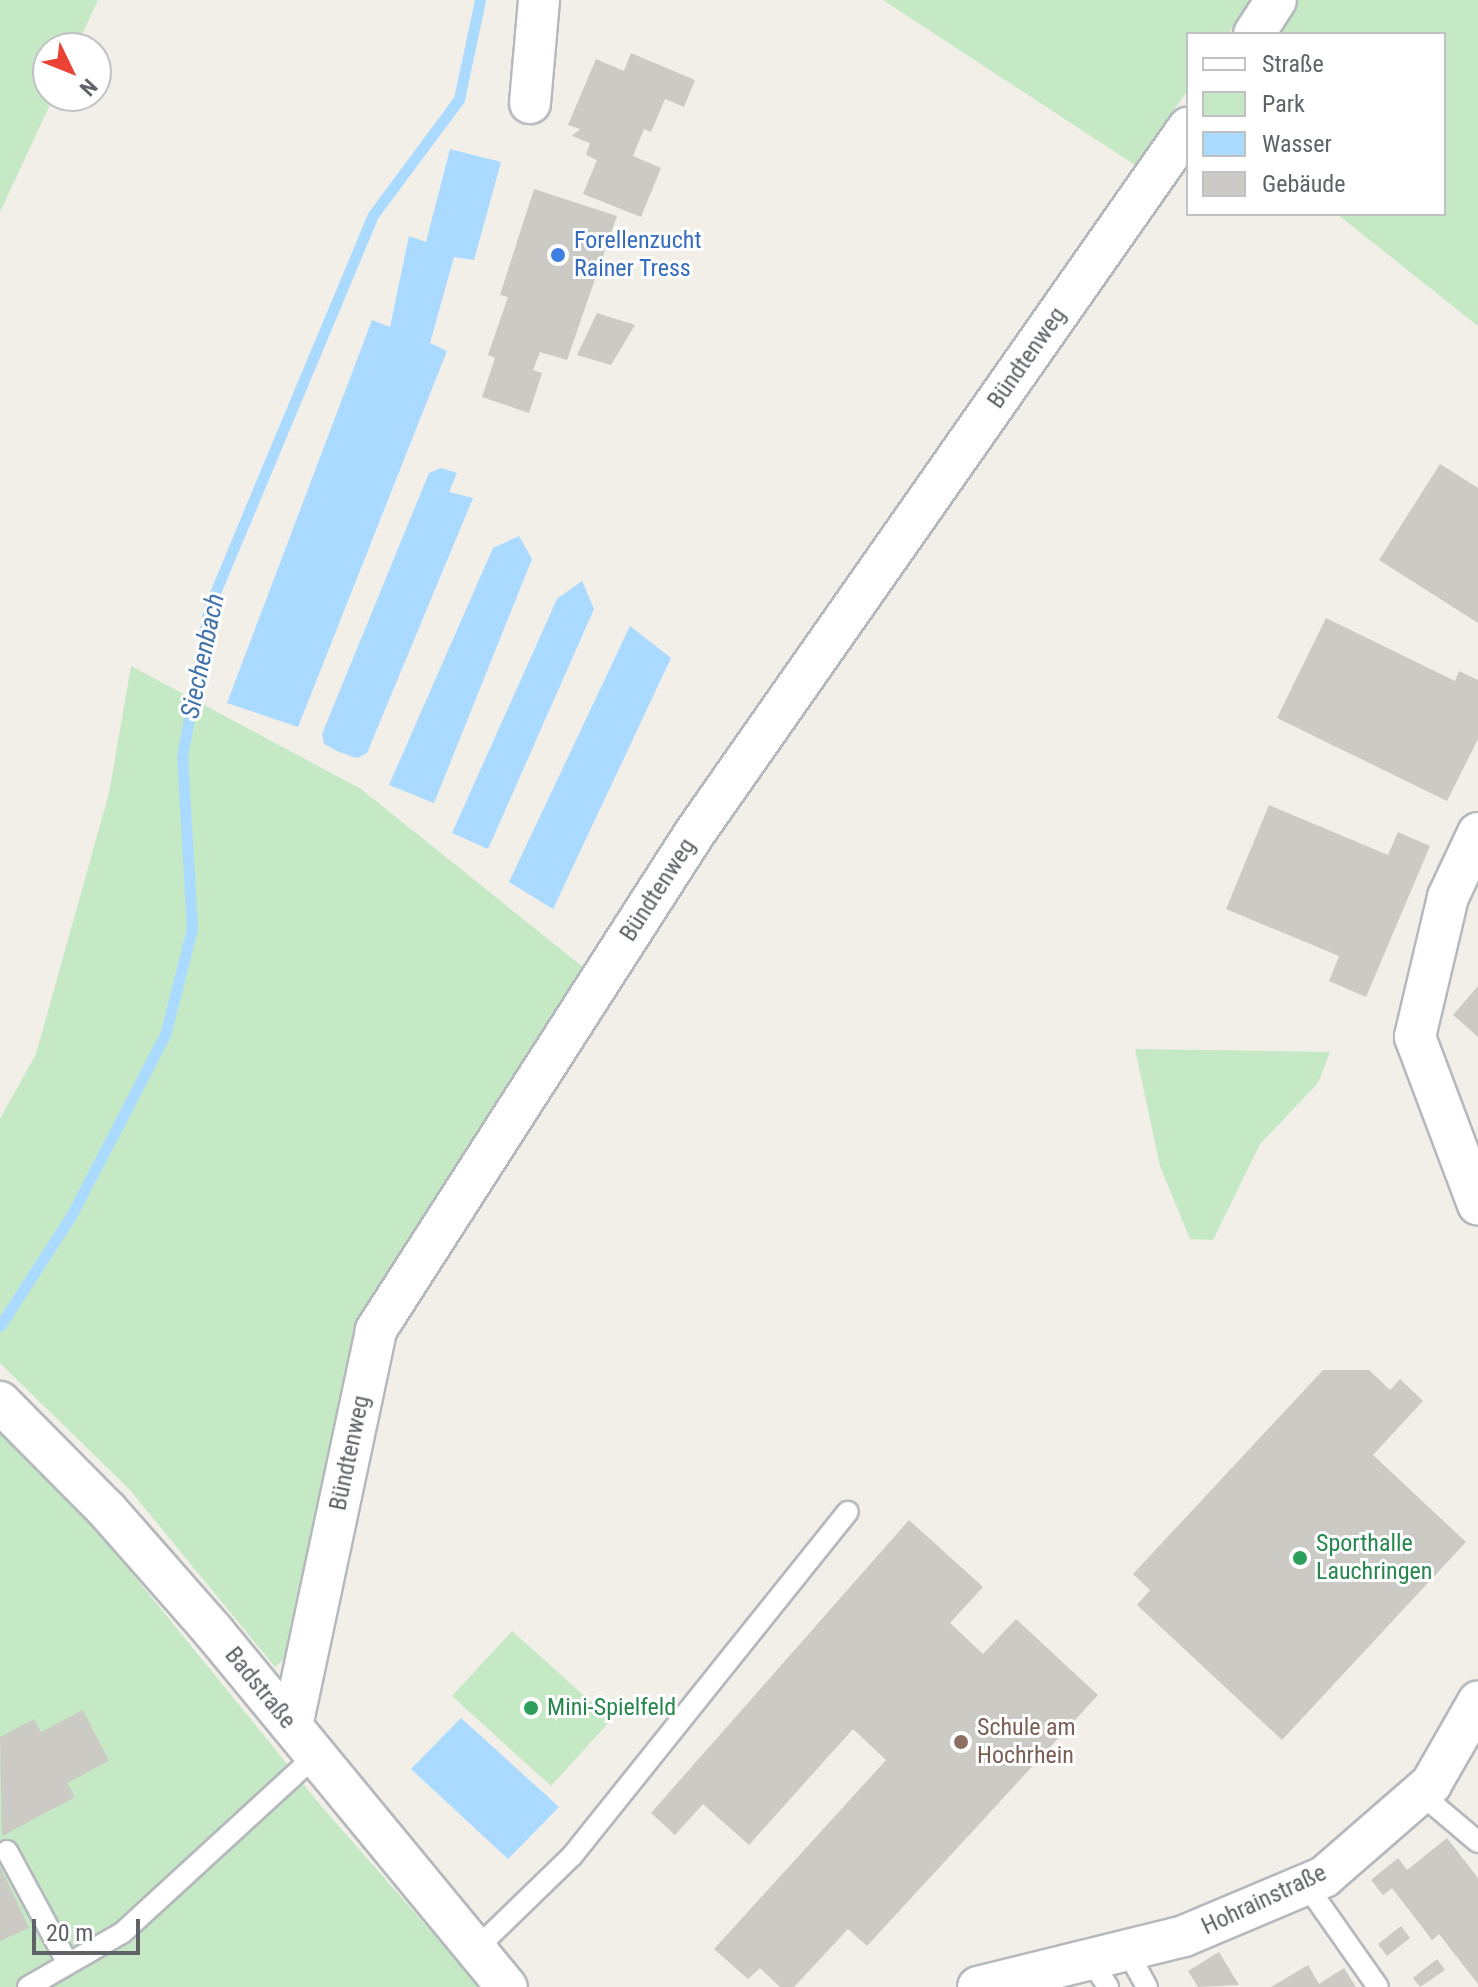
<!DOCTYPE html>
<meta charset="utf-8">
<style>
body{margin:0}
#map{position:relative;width:1478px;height:1987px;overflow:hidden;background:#f1efe8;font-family:"Roboto Condensed",sans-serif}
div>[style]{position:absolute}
.green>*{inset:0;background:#c5e8c5}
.water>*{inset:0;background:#aadaff}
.stream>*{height:11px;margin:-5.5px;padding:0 5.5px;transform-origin:5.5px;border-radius:5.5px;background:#aadaff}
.building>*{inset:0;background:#cccac5}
.roads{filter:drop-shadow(2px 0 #b5b8bc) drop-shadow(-2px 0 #b5b8bc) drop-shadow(0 2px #b5b8bc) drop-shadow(0 -2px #b5b8bc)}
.service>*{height:20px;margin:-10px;padding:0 10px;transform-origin:10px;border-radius:10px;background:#fff}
.minor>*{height:40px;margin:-20px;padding:0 20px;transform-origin:20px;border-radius:20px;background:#fff}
.dots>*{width:22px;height:22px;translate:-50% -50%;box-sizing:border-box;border:4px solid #fff;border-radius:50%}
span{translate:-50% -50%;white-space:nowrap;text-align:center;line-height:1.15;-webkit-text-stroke:6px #fff;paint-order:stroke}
.shop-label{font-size:24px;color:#366cbe}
.left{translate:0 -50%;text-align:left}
.street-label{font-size:24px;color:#5f6368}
.leisure-label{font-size:24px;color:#27864d}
.education-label{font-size:24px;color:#785e54}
.water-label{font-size:26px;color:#4174aa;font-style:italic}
.legend{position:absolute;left:1186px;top:32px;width:260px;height:184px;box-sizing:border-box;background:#fff;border:2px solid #bfc1c3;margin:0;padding:10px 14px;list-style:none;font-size:24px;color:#5f6368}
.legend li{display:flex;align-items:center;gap:16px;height:40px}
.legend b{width:40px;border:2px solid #bfc1c3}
.north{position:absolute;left:32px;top:32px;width:80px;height:80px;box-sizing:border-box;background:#fff;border:2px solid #bfc1c3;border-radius:50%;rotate:133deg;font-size:22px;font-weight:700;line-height:32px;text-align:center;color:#5f6368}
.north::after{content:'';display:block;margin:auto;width:28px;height:36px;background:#ea4335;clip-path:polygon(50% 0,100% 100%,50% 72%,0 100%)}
.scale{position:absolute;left:32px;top:1919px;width:108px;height:36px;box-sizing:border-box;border:4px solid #5f6368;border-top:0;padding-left:10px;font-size:24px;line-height:28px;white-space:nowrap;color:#5f6368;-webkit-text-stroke:6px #fff;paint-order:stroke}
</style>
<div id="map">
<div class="green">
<div style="clip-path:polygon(0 0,98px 0,76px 48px,48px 48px,48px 96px,54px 96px,0 212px)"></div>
<div style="clip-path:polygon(883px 0,1249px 0,1251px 2px,1228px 34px,1188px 34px,1188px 90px,1135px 165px)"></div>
<div style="clip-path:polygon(1295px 0,1478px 0,1478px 326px,1337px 214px,1444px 214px,1444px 34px,1271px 34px)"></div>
<div style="clip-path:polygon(131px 666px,361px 789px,589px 972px,359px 1331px,285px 1658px,275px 1667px,130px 1490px,0 1363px,0 1119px,36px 1054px,109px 793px)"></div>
<div style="clip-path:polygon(1135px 1049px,1330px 1052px,1318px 1083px,1260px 1144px,1213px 1240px,1190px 1239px,1160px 1166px)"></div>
<div style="clip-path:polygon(0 1431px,109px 1545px,322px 1807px,480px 1987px,0 1987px)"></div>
<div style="clip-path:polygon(512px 1631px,611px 1720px,551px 1786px,452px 1696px)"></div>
</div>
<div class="water">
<div style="clip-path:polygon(450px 149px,501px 162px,474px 260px,454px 257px,430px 343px,447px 351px,298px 727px,227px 703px,372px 320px,390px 327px,409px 236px,426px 242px)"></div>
<div style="clip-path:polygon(441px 468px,457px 473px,449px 492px,473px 498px,367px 753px,357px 758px,339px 752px,324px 744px,322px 734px,429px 473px)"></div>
<div style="clip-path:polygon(519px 536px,532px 559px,434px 803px,389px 785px,493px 548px)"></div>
<div style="clip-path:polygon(582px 581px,594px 609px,488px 849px,452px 833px,557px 599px)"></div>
<div style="clip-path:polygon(630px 626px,671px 658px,553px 909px,509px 882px)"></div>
<div style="clip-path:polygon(461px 1718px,559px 1807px,508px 1859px,411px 1769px)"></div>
</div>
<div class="stream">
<div style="left:0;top:1326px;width:131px;rotate:-57.2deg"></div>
<div style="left:71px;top:1216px;width:204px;rotate:-62.6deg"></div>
<div style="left:165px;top:1035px;width:110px;rotate:-75.8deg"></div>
<div style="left:192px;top:928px;width:171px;rotate:-93.3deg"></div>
<div style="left:182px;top:757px;width:152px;rotate:-79.8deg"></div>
<div style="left:209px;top:607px;width:425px;rotate:-67.3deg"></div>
<div style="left:373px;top:215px;width:144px;rotate:-53.4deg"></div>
<div style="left:459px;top:99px;width:101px;rotate:-78deg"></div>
</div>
<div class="building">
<div style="clip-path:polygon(631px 53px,695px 80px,684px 107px,665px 99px,651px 132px,644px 129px,633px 156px,661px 168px,641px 217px,583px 194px,597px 160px,586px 155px,590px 143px,572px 136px,580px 129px,568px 125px,596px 59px,624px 71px)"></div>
<div style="clip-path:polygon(534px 189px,617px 216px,567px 360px,540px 352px,533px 370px,542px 373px,529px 413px,482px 397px,495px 358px,488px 355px,508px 297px,500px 295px)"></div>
<div style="clip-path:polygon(597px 313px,635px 325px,611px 365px,577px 355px)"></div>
<div style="clip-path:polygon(1440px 464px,1478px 488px,1478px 623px,1379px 560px)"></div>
<div style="clip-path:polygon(1326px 618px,1455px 681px,1459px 671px,1478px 680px,1478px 739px,1447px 801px,1277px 718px)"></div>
<div style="clip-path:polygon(1269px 805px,1388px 855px,1398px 832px,1430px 846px,1366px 997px,1329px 981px,1339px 956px,1226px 909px)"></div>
<div style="clip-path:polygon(1478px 986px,1478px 1037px,1453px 1015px)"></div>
<div style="clip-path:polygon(1323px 1370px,1369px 1370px,1390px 1390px,1400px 1379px,1423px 1401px,1373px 1455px,1466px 1542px,1282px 1740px,1137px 1605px,1150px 1590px,1133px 1574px)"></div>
<div style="clip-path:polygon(909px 1520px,983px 1587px,950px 1623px,983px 1654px,1016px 1619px,1098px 1695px,867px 1946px,848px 1929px,794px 1987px,780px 1987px,760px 1968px,748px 1979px,714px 1949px,886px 1760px,853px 1729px,749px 1845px,703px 1804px,675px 1835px,651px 1813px)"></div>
<div style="clip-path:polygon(83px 1710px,109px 1761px,67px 1783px,75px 1797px,2px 1836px,0 1737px,34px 1719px,41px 1732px)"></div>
<div style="clip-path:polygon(1447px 1838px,1478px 1878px,1478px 1984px,1439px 1934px,1432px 1940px,1392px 1888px,1383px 1895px,1371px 1880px,1398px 1858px,1407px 1870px)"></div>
<div style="clip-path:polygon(0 1866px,29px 1928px,0 1941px)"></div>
<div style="clip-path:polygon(1401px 1926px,1410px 1938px,1387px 1956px,1378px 1944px)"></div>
<div style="clip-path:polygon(1219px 1952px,1239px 1985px,1198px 1987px,1188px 1971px)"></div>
<div style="clip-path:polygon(1437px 1959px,1445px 1970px,1420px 1987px,1413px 1978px)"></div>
<div style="clip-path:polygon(1308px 1965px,1319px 1984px,1344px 1968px,1356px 1987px,1271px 1987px)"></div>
</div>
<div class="roads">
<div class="service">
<div style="left:1420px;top:1793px;width:76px;rotate:40.2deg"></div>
<div style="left:7px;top:1851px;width:128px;rotate:61.6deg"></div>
<div style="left:1307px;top:1886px;width:123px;rotate:54.9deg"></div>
<div style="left:477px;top:1948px;width:132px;rotate:-44.1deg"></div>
<div style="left:572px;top:1856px;width:441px;rotate:-51.3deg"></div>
<div style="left:1127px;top:1951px;width:41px;rotate:60.9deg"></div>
<div style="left:1090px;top:1959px;width:33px;rotate:57deg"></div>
<div style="left:28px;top:1987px;width:108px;rotate:-29.9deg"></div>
<div style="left:122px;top:1933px;width:262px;rotate:-42.5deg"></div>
</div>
<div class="minor">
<div style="left:1254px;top:34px;width:40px;rotate:-57.1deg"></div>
<div style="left:530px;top:103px;width:103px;rotate:-85deg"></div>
<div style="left:1478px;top:833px;width:71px;rotate:115.1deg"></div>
<div style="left:1448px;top:897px;width:144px;rotate:103.3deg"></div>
<div style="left:1415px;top:1037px;width:179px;rotate:69.4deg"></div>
<div style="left:0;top:1402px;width:152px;rotate:45.3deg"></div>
<div style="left:107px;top:1510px;width:162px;rotate:48.7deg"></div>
<div style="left:214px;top:1632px;width:460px;rotate:50.5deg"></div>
<div style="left:292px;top:1726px;width:405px;rotate:-78deg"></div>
<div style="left:376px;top:1330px;width:589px;rotate:-57.33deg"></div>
<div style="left:694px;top:834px;width:862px;rotate:-55.02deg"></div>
<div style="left:978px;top:1987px;width:212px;rotate:-13.9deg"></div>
<div style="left:1184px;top:1936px;width:152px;rotate:-22.9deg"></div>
<div style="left:1324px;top:1877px;width:142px;rotate:-41deg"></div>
<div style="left:1431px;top:1784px;width:95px;rotate:-60.2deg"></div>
</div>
</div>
<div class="dots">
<div style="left:558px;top:255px;background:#3f7fe0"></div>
<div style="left:1300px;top:1558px;background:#2e9e5b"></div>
<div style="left:531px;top:1708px;background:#2e9e5b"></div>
<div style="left:961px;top:1742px;background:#8d6e63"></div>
</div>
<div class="shop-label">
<span class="left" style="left:574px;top:255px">Forellenzucht<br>Rainer Tress</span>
</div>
<div class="street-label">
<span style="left:1027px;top:358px;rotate:-55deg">Bündtenweg</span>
<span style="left:658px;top:890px;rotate:-57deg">Bündtenweg</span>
<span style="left:350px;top:1453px;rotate:-78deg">Bündtenweg</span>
<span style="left:260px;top:1688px;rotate:51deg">Badstraße</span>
<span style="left:1264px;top:1900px;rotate:-25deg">Hohrainstraße</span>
</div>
<div class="leisure-label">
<span class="left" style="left:1316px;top:1558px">Sporthalle<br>Lauchringen</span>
<span class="left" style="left:547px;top:1708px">Mini-Spielfeld</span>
</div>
<div class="education-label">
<span class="left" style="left:977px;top:1742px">Schule am<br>Hochrhein</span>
</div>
<div class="water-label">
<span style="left:203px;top:656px;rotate:-78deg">Siechenbach</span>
</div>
<ul class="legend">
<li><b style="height:10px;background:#fff"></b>Straße</li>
<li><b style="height:22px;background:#c5e8c5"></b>Park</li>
<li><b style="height:22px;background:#aadaff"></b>Wasser</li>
<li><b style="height:22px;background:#cccac5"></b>Gebäude</li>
</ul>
<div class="north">N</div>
<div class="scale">20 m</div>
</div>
